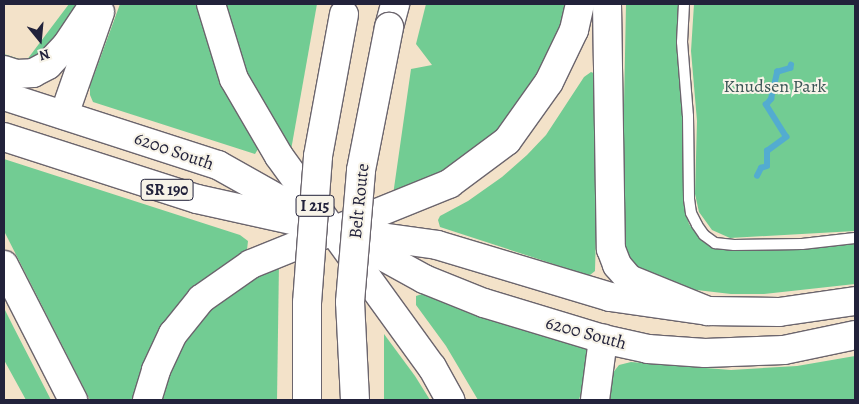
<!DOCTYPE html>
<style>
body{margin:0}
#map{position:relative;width:859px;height:404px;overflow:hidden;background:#f3e2c9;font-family:Alegreya,serif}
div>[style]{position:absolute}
.green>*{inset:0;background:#72cc93}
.stream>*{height:5.5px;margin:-2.75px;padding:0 2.75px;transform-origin:2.75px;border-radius:2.75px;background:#53acd0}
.roads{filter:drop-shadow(1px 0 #6b656d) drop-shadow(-1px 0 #6b656d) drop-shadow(0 1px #6b656d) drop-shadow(0 -1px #6b656d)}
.lane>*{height:10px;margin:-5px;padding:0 5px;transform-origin:5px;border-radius:5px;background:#fff}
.secondary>*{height:28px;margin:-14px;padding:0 14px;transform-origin:14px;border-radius:14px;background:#fff}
.primary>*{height:28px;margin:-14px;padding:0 14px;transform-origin:14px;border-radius:14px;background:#fff}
.highway>*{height:28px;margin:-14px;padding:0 14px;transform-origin:14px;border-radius:14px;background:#fff}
.bridges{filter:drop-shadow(1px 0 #6b656d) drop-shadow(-1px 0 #6b656d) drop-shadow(0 1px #6b656d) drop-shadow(0 -1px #6b656d)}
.highway-bridge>*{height:28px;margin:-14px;padding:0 14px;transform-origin:14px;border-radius:14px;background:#fff}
span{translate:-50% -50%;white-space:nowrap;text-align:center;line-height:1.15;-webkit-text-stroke:4px #f7f3e8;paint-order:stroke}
.shield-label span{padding:1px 4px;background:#f7f3e8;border:1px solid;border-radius:4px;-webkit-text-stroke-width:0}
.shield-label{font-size:16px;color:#22223b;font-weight:700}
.park-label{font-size:18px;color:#3a5555}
.street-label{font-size:18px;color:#22223b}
.frame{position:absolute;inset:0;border:5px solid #22223b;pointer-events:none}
.north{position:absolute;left:15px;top:15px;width:50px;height:50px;-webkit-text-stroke:4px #f7f3e8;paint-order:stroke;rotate:163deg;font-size:14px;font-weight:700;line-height:20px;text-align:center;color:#22223b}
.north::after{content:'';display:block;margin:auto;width:18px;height:22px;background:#22223b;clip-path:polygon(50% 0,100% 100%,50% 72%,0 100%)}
</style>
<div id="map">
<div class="green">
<div style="clip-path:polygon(69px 4px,77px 4px,65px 31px,46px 53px,29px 63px,4px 62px,4px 54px,26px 61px)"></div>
<div style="clip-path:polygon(120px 4px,201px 4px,225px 88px,258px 149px,255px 154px,93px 102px,90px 95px,90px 86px)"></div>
<div style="clip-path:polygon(225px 4px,317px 4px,291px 150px,255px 89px,239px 54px,228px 22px)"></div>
<div style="clip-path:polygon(426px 4px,573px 4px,563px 37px,508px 124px,438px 177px,393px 195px,411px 69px,432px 65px,416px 44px)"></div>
<div style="clip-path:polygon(626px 4px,681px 4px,678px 55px,685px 128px,683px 202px,689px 224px,695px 232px,714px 247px,723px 250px,779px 249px,855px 242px,855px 284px,764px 294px,731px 294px,671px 287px,638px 275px,623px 251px,622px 207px)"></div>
<div style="clip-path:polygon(694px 4px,855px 4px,855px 231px,730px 238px,712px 230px,699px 212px,695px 194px,697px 121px,691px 51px)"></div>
<div style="clip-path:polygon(591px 72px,596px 74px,600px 81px,595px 271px,590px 275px,584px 274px,440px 227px,438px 220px,440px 216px,468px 201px,502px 177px,527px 155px,546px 135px,584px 77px)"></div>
<div style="clip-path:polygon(4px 159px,240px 235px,248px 241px,247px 250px,202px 281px,160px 331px,142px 367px,132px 400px,90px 400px,4px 231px)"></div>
<div style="clip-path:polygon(279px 262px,277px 400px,157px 400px,172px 359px,194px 325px,222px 297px)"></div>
<div style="clip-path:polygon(422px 294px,588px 347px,591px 354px,579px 400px,478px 400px,446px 346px,416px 305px,416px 296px)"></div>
<div style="clip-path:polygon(4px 308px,14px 328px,51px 400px,26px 400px,4px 360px)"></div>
<div style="clip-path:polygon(384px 334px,415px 376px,430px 400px,384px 400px)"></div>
<div style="clip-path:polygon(855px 356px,855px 400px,604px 400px,612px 374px,619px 365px,631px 362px,731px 370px,797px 366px)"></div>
</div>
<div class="stream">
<div style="left:757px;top:176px;width:9px;rotate:-63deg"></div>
<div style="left:761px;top:168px;width:6px;rotate:-18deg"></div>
<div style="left:767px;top:166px;width:15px;rotate:-90deg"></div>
<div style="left:767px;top:151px;width:24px;rotate:-36deg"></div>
<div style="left:786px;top:137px;width:38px;rotate:-122deg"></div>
<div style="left:766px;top:105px;width:8px;rotate:-50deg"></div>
<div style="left:771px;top:99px;width:28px;rotate:-77deg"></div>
<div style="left:777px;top:72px;width:14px;rotate:-17deg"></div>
<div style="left:790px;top:68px;width:3px;rotate:-72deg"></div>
</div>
<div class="roads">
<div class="lane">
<div style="left:684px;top:4px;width:38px;rotate:93deg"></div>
<div style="left:682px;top:42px;width:74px;rotate:85.4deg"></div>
<div style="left:688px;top:116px;width:83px;rotate:89.3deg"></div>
<div style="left:689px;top:199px;width:14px;rotate:82deg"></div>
<div style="left:691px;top:213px;width:13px;rotate:63deg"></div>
<div style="left:697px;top:225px;width:12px;rotate:55deg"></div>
<div style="left:704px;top:235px;width:14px;rotate:36deg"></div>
<div style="left:715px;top:243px;width:19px;rotate:6deg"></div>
<div style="left:734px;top:245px;width:68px;rotate:-0.8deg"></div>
<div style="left:802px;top:244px;width:53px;rotate:-6.5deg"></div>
</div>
<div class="secondary">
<div style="left:335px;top:230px;width:102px;rotate:28.8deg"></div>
<div style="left:424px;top:279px;width:65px;rotate:21.8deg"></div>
<div style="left:484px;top:303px;width:124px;rotate:16.8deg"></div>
<div style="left:603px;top:339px;width:46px;rotate:12.5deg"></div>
<div style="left:648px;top:349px;width:57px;rotate:4deg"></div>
<div style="left:705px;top:353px;width:79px;rotate:-2.2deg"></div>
<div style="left:784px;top:350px;width:73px;rotate:-11.9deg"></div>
<div style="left:352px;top:233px;width:86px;rotate:8deg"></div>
<div style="left:437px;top:245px;width:181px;rotate:16.7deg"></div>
<div style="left:610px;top:297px;width:99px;rotate:8.1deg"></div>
<div style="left:708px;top:311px;width:71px;rotate:0.8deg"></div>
<div style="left:779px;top:312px;width:77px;rotate:-8.2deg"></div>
</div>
<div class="primary">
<div style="left:4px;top:96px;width:225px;rotate:17.9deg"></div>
<div style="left:218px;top:165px;width:131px;rotate:29.3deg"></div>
<div style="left:4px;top:137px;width:203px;rotate:17.8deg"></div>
<div style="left:197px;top:199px;width:111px;rotate:12.5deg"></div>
</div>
<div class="highway">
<div style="left:211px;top:4px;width:78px;rotate:73deg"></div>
<div style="left:234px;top:79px;width:89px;rotate:59.7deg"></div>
<div style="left:279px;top:156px;width:261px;rotate:54.1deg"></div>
<div style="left:432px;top:367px;width:38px;rotate:61deg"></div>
<div style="left:607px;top:4px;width:245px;rotate:89.1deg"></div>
<div style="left:611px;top:249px;width:17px;rotate:69deg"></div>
<div style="left:617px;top:265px;width:18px;rotate:49deg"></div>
<div style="left:629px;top:279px;width:85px;rotate:22.1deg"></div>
<div style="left:389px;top:27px;width:24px;rotate:-75deg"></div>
<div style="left:4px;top:70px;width:13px;rotate:18deg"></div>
<div style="left:16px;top:74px;width:17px;rotate:-3deg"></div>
<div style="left:33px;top:73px;width:17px;rotate:-28deg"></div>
<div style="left:48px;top:65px;width:26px;rotate:-47deg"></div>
<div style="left:66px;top:46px;width:50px;rotate:-56.3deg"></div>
<div style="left:64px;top:115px;width:109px;rotate:-70.7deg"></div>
<div style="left:4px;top:265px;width:152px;rotate:62.9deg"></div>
<div style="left:147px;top:400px;width:31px;rotate:-73deg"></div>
<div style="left:156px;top:370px;width:40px;rotate:-65deg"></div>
<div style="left:173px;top:334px;width:45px;rotate:-51.3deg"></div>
<div style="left:201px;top:299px;width:61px;rotate:-35deg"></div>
<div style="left:251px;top:264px;width:214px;rotate:-22deg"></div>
<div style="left:449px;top:184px;width:72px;rotate:-36.6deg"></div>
<div style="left:507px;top:141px;width:72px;rotate:-54.6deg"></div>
<div style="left:549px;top:82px;width:58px;rotate:-64.3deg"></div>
<div style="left:574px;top:30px;width:27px;rotate:-77deg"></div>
<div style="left:595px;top:400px;width:62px;rotate:-82.5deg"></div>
</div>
</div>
<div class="bridges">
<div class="highway-bridge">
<div style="left:307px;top:400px;width:97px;rotate:-90deg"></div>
<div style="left:307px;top:303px;width:147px;rotate:-85.7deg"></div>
<div style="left:318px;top:156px;width:144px;rotate:-79.6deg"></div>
<div style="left:355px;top:400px;width:98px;rotate:-92.9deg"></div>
<div style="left:350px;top:302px;width:132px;rotate:-85.2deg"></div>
<div style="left:361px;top:170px;width:146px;rotate:-78.9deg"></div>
</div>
</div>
<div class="shield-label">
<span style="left:167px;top:190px">SR 190</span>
<span style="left:315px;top:206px">I 215</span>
</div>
<div class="park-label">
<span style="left:775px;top:86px">Knudsen Park</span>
</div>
<div class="street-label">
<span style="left:174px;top:151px;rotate:19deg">6200 South</span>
<span style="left:359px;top:201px;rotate:-84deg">Belt Route</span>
<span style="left:586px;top:333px;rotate:15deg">6200 South</span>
</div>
<div class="frame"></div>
<div class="north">N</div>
</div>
